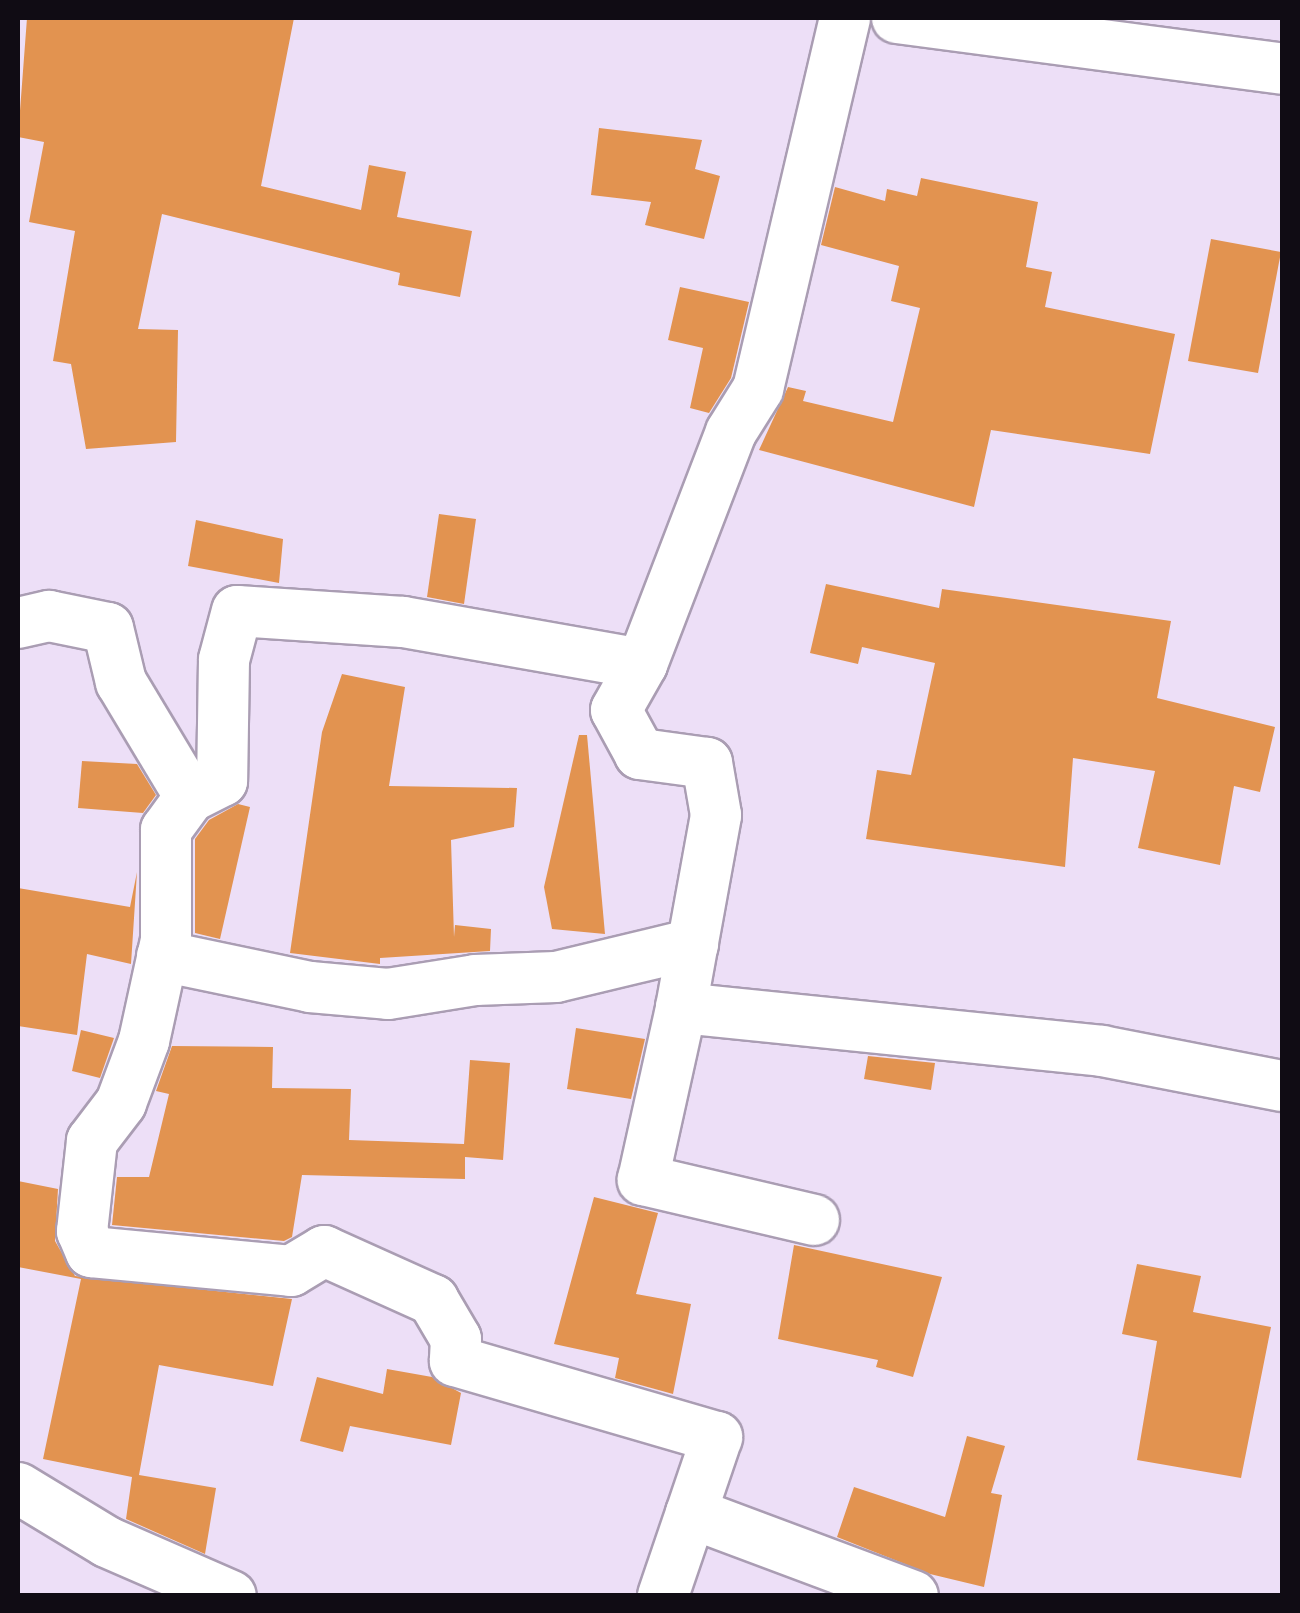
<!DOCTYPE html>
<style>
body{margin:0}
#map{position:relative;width:1300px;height:1613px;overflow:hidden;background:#eddff7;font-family:Roboto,sans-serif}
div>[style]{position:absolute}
.building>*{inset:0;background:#e29350}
.roads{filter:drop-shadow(2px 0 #aa9db3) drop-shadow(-2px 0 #aa9db3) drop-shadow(0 2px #aa9db3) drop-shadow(0 -2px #aa9db3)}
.minor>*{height:50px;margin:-25px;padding:0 25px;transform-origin:25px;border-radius:25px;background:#fff}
span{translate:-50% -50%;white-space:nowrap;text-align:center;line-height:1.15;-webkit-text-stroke:9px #f7effd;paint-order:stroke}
.frame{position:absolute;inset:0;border:20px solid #100c14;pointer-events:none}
</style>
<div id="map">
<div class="building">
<div style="clip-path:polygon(27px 18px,294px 18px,261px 186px,361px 210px,369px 165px,406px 172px,397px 217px,472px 231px,460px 297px,398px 285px,400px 273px,162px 214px,138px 329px,178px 330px,176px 442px,86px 449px,71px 364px,53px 361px,75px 231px,29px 222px,44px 142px,18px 137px)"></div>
<div style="clip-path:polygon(599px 128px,702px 140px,695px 169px,720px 176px,704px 239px,645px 225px,651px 202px,591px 195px)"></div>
<div style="clip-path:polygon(921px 178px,1038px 202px,1026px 267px,1052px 272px,1045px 307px,1175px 334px,1150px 454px,991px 430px,974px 507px,759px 450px,788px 387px,806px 391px,803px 401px,893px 422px,920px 308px,891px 301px,899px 266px,821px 245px,835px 187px,885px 201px,887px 189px,917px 196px)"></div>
<div style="clip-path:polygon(1211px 239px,1281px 252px,1258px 373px,1188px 361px)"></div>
<div style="clip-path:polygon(680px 287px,749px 302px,731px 378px,709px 413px,690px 408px,703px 348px,668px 340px)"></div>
<div style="clip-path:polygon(439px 514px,476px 519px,464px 604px,427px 597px)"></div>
<div style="clip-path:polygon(196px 520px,283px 539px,279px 583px,188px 566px)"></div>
<div style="clip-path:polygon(826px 584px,939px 608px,942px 589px,1171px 621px,1157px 698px,1275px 727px,1260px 792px,1234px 786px,1220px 865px,1138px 848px,1155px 771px,1073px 758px,1065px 867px,866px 839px,877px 770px,911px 775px,935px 663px,862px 647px,858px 664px,810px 653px)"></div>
<div style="clip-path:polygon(342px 674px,405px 687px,389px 786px,517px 788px,514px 827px,451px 840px,454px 937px,455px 925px,491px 929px,490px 951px,380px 958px,380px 964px,290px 953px,322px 732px)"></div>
<div style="clip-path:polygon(579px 735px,587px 735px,605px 934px,552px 929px,544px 887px)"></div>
<div style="clip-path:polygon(82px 761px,137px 764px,156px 795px,143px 813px,78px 808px)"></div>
<div style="clip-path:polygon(238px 804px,250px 807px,220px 939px,195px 933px,195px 839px,209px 820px)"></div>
<div style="clip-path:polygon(137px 872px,131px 964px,87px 954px,77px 1035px,18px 1026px,18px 888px,130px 907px)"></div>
<div style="clip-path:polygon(576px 1028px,645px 1039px,631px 1099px,567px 1089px)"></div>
<div style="clip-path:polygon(81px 1030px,114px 1038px,100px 1078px,72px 1071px)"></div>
<div style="clip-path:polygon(172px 1046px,273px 1047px,272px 1088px,351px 1089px,349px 1140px,464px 1144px,470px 1060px,510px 1063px,503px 1160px,465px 1157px,465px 1179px,302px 1175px,292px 1237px,284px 1241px,112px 1225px,117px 1177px,149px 1177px,169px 1094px,156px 1091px)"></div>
<div style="clip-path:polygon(868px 1056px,935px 1063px,931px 1090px,864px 1079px)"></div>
<div style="clip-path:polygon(18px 1181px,58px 1189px,55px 1241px,75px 1276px,292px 1299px,273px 1386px,159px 1365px,139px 1475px,216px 1488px,205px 1554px,126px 1519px,132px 1477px,43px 1459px,81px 1279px,18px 1267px)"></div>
<div style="clip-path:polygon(594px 1197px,658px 1213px,636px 1294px,691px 1304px,673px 1394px,615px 1378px,619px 1358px,554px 1344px)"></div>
<div style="clip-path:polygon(794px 1245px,942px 1277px,913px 1377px,876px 1367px,878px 1360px,778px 1339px)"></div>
<div style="clip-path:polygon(1137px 1264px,1201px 1276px,1193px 1312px,1271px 1327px,1241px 1478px,1137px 1460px,1157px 1341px,1122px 1334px)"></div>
<div style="clip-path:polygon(387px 1369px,432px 1377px,461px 1393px,451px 1445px,350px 1426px,343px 1452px,300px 1441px,317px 1377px,383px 1394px)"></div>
<div style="clip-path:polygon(967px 1436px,1005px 1446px,991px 1493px,1002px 1495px,984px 1587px,930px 1574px,837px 1537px,854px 1487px,945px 1517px)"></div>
</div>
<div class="roads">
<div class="minor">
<div style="left:897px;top:18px;width:388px;rotate:7.5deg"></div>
<div style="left:18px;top:623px;width:32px;rotate:-13deg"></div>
<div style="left:49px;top:616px;width:60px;rotate:11.5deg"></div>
<div style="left:108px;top:628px;width:56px;rotate:76.5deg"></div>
<div style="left:121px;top:682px;width:134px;rotate:59deg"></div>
<div style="left:642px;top:664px;width:243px;rotate:-170deg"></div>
<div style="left:403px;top:622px;width:166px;rotate:-176.2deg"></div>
<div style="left:237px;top:611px;width:51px;rotate:104.9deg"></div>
<div style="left:224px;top:660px;width:121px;rotate:90.9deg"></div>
<div style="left:222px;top:781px;width:36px;rotate:153deg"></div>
<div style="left:190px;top:797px;width:41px;rotate:126deg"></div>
<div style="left:166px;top:830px;width:110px;rotate:90deg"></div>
<div style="left:166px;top:940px;width:103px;rotate:102.3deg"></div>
<div style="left:144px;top:1041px;width:66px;rotate:110.4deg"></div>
<div style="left:121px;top:1103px;width:48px;rotate:127.3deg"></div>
<div style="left:92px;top:1141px;width:91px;rotate:96.3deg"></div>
<div style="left:82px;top:1231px;width:23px;rotate:67deg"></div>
<div style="left:91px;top:1252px;width:201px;rotate:5.4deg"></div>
<div style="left:291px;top:1271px;width:39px;rotate:-31deg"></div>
<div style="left:324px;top:1251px;width:120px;rotate:24.2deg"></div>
<div style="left:433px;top:1300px;width:45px;rotate:59.5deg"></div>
<div style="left:456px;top:1339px;width:22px;rotate:93deg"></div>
<div style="left:455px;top:1361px;width:273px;rotate:16.2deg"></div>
<div style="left:717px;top:1437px;width:168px;rotate:108.8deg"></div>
<div style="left:162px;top:956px;width:151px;rotate:11.8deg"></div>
<div style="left:310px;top:987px;width:78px;rotate:5.1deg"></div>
<div style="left:388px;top:994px;width:88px;rotate:-9.1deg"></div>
<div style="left:475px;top:980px;width:81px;rotate:-2.1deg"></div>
<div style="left:556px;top:977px;width:141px;rotate:-13.5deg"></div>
<div style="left:681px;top:1008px;width:196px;rotate:-79.7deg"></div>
<div style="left:716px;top:815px;width:53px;rotate:-99.8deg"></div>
<div style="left:707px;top:763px;width:68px;rotate:-172.3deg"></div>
<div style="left:640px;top:754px;width:50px;rotate:-118.6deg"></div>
<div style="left:616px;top:710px;width:53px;rotate:-60.5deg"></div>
<div style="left:642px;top:664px;width:248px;rotate:-69deg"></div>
<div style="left:731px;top:432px;width:51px;rotate:-57.9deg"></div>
<div style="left:758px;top:389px;width:381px;rotate:-76.8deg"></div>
<div style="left:814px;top:1220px;width:176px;rotate:-166.8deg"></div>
<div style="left:643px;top:1180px;width:176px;rotate:-77.5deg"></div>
<div style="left:681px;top:1008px;width:423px;rotate:5.8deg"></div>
<div style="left:1102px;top:1051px;width:183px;rotate:11deg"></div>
<div style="left:18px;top:1488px;width:104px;rotate:31.2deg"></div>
<div style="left:107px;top:1542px;width:135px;rotate:23.5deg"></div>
<div style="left:691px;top:1513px;width:237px;rotate:20.5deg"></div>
</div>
</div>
<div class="frame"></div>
</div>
